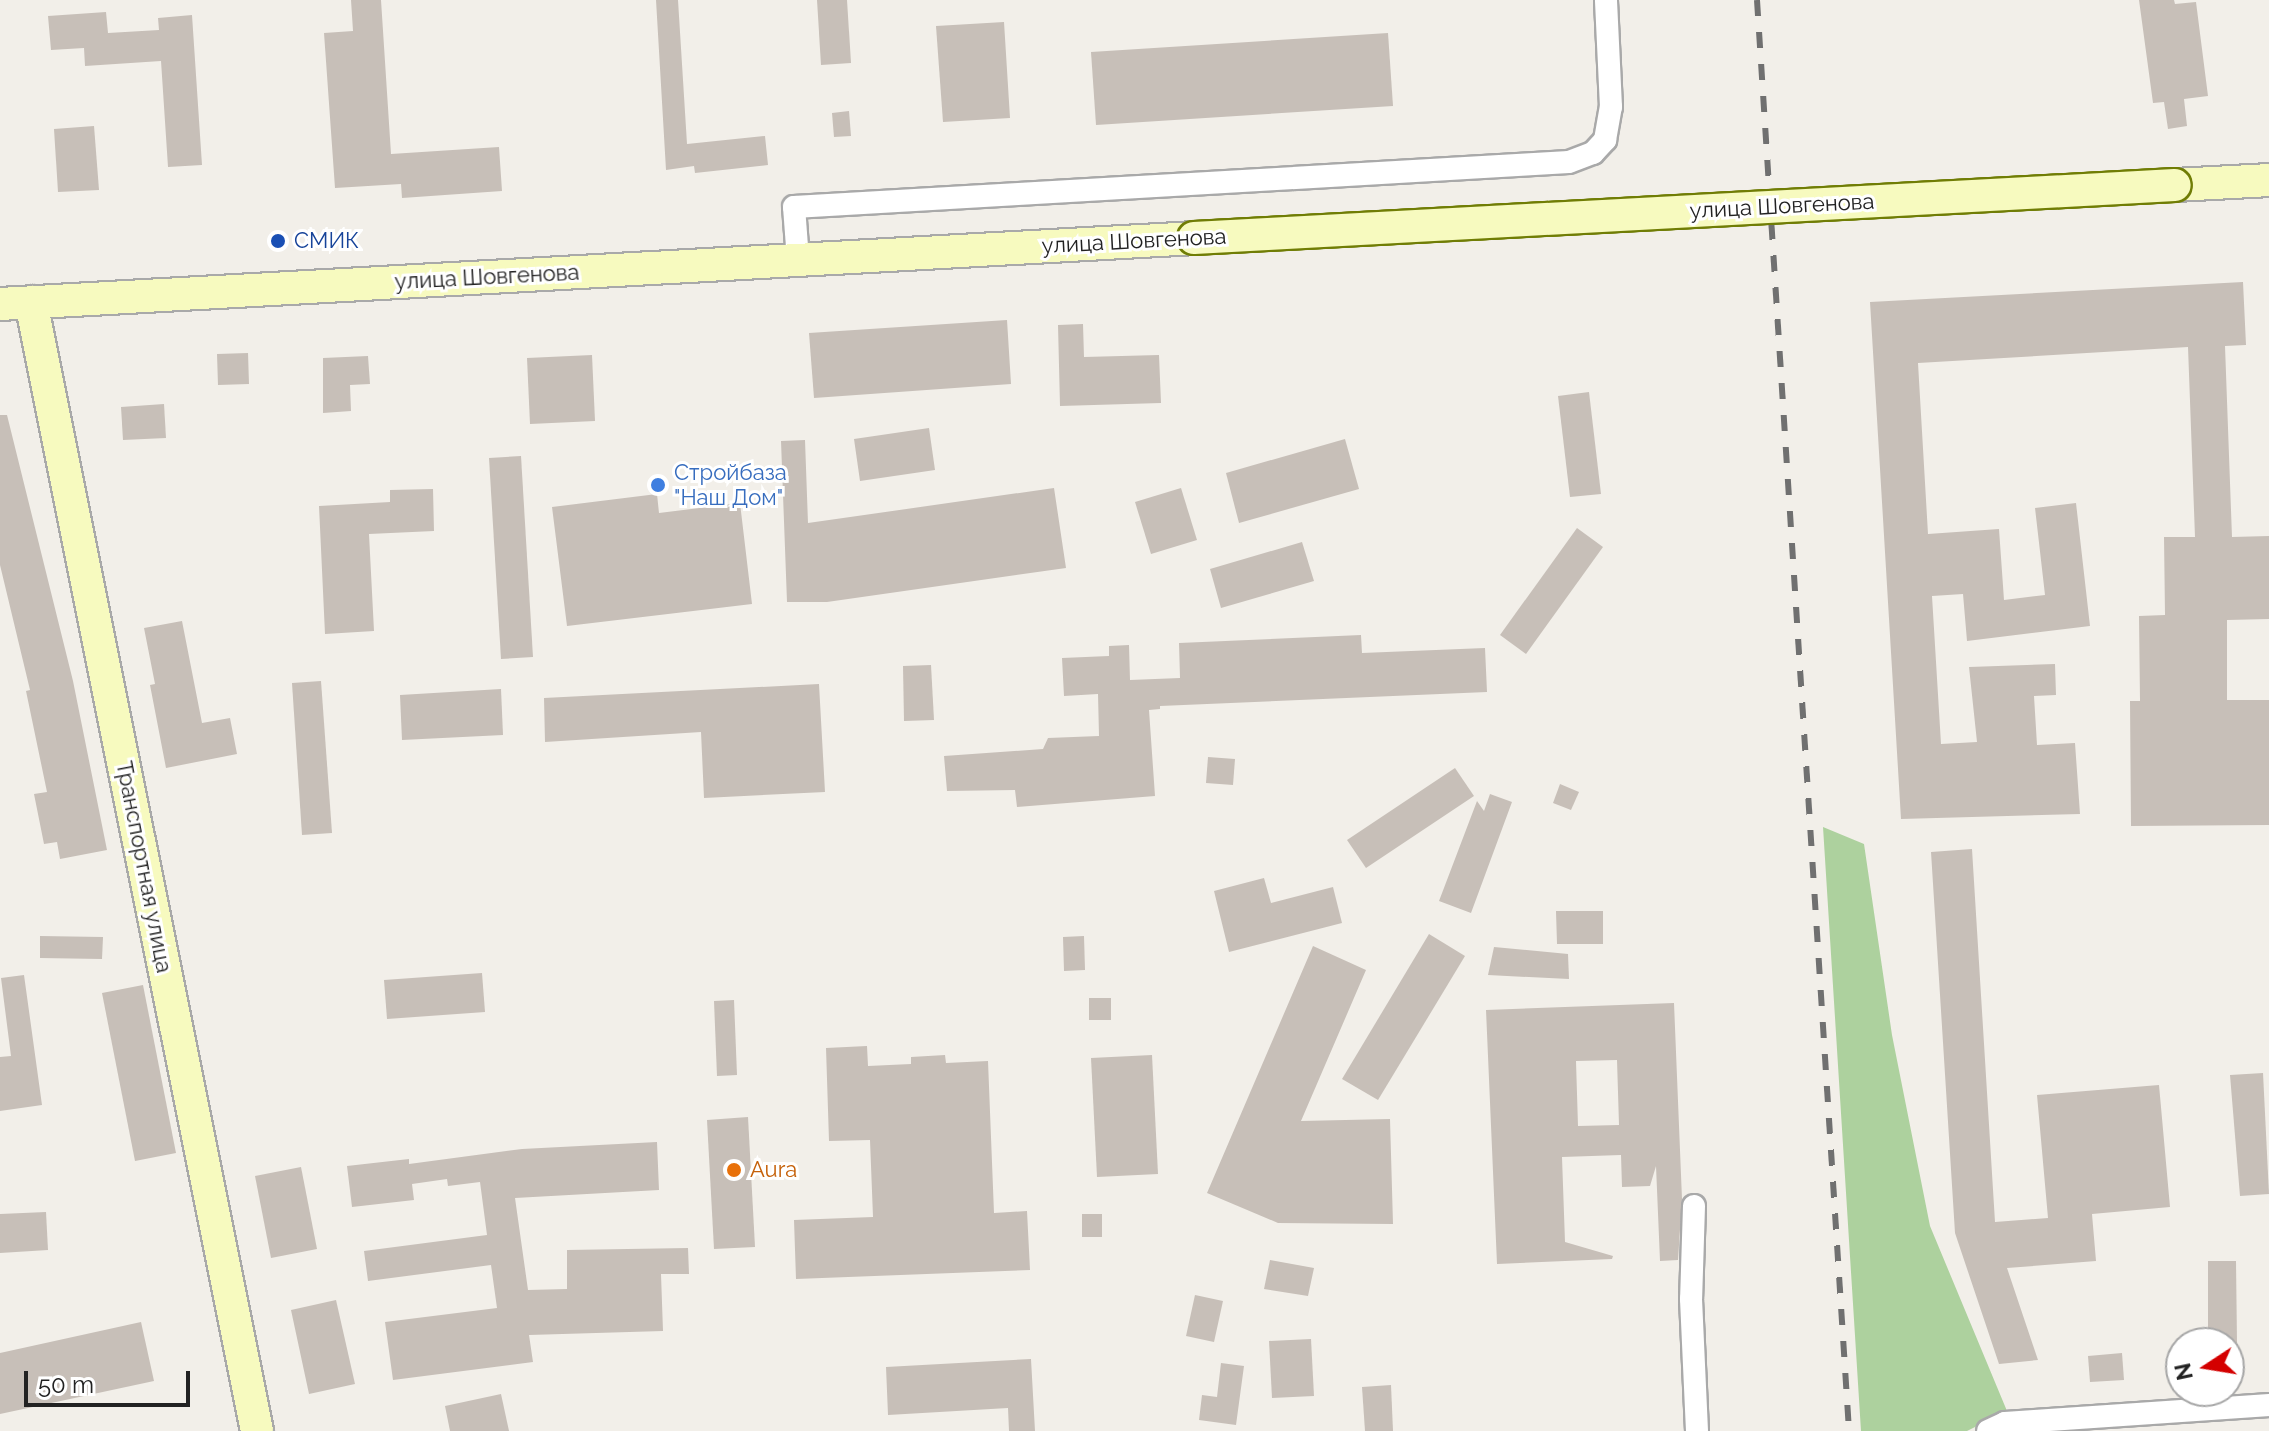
<!DOCTYPE html>
<meta charset="utf-8">
<style>
body{margin:0}
#map{position:relative;width:2269px;height:1431px;overflow:hidden;background:#f2efe9;font-family:Raleway,sans-serif}
div>[style]{position:absolute}
.forest>*{inset:0;background:#add19e}
.building>*{inset:0;background:#c7bfb8}
.roads{filter:drop-shadow(2px 0 #a9a9a9) drop-shadow(-2px 0 #a9a9a9) drop-shadow(0 2px #a9a9a9) drop-shadow(0 -2px #a9a9a9)}
.street>*{height:22px;margin:-11px;padding:0 11px;transform-origin:11px;border-radius:11px;background:#fff}
.secondary>*{height:32px;margin:-16px;padding:0 16px;transform-origin:16px;border-radius:16px;background:#f7fabf}
.rail>*{height:6px;margin-top:-3px;transform-origin:0;background:repeating-linear-gradient(90deg,#707070 0 16px,transparent 0 32px)}
.bridges{filter:drop-shadow(2px 0 #707d05) drop-shadow(-2px 0 #707d05) drop-shadow(0 2px #707d05) drop-shadow(0 -2px #707d05)}
.secondary-bridge>*{height:32px;margin:-16px;padding:0 16px;transform-origin:16px;border-radius:16px;background:#f7fabf}
.dots>*{width:22px;height:22px;translate:-50% -50%;box-sizing:border-box;border:4px solid #fff;border-radius:50%}
span{translate:-50% -50%;white-space:nowrap;text-align:center;line-height:1.15;-webkit-text-stroke:6px #fff;paint-order:stroke}
.street-label{font-size:22px;color:#222}
.transit-label{font-size:22px;color:#164399}
.left{translate:0 -50%;text-align:left}
.shop-label{font-size:22px;color:#366cbe}
.food-label{font-size:22px;color:#c56008}
.north{position:absolute;left:2165px;top:1327px;width:80px;height:80px;box-sizing:border-box;background:#fff;border:2px solid #a7a7a7;border-radius:50%;rotate:258deg;font-size:22px;font-weight:700;line-height:32px;text-align:center;color:#222}
.north::after{content:'';display:block;margin:auto;width:28px;height:36px;background:#d40000;clip-path:polygon(50% 0,100% 100%,50% 72%,0 100%)}
.scale{position:absolute;left:24px;top:1371px;width:166px;height:36px;box-sizing:border-box;border:4px solid #222;border-top:0;padding-left:10px;font-size:24px;line-height:28px;white-space:nowrap;color:#222;-webkit-text-stroke:6px #fff;paint-order:stroke}
</style>
<div id="map">
<div class="forest">
<div style="clip-path:polygon(1823px 827px,1864px 844px,1892px 1035px,1930px 1226px,2007px 1411px,1967px 1431px,1861px 1431px)"></div>
</div>
<div class="building">
<div style="clip-path:polygon(351px 0,381px 0,391px 154px,499px 147px,502px 191px,402px 198px,401px 184px,335px 188px,324px 33px,353px 31px)"></div>
<div style="clip-path:polygon(656px 0,678px 0,687px 144px,765px 136px,768px 165px,695px 173px,694px 166px,666px 170px)"></div>
<div style="clip-path:polygon(817px 0,847px 0,851px 63px,821px 65px)"></div>
<div style="clip-path:polygon(2139px 0,2174px 0,2175px 4px,2196px 2px,2208px 96px,2184px 99px,2187px 126px,2168px 129px,2164px 102px,2153px 103px)"></div>
<div style="clip-path:polygon(106px 12px,108px 33px,159px 30px,158px 18px,192px 15px,202px 165px,168px 167px,161px 61px,85px 66px,84px 48px,51px 50px,48px 16px)"></div>
<div style="clip-path:polygon(1004px 22px,1010px 118px,943px 122px,936px 26px)"></div>
<div style="clip-path:polygon(1388px 33px,1393px 106px,1096px 125px,1091px 52px)"></div>
<div style="clip-path:polygon(849px 111px,851px 136px,834px 137px,832px 113px)"></div>
<div style="clip-path:polygon(94px 126px,99px 190px,58px 192px,54px 129px)"></div>
<div style="clip-path:polygon(2243px 282px,2246px 345px,2225px 346px,2232px 537px,2269px 536px,2269px 619px,2227px 620px,2227px 700px,2269px 700px,2269px 825px,2131px 826px,2130px 701px,2140px 701px,2139px 616px,2165px 615px,2164px 537px,2195px 537px,2188px 347px,1918px 363px,1928px 534px,1999px 529px,2004px 600px,2045px 595px,2035px 508px,2076px 503px,2090px 626px,1967px 641px,1963px 594px,1932px 596px,1941px 744px,1977px 742px,1969px 667px,2055px 664px,2056px 695px,2034px 696px,2037px 745px,2075px 743px,2080px 814px,1901px 819px,1870px 302px)"></div>
<div style="clip-path:polygon(1007px 320px,1011px 384px,814px 398px,809px 333px)"></div>
<div style="clip-path:polygon(1083px 324px,1084px 357px,1159px 355px,1161px 403px,1060px 406px,1058px 325px)"></div>
<div style="clip-path:polygon(248px 353px,249px 384px,218px 385px,217px 354px)"></div>
<div style="clip-path:polygon(592px 355px,595px 421px,530px 424px,527px 358px)"></div>
<div style="clip-path:polygon(368px 356px,370px 384px,350px 385px,351px 411px,323px 413px,323px 358px)"></div>
<div style="clip-path:polygon(1589px 392px,1601px 494px,1570px 497px,1558px 396px)"></div>
<div style="clip-path:polygon(164px 404px,166px 438px,123px 440px,121px 407px)"></div>
<div style="clip-path:polygon(0 415px,7px 415px,73px 681px,107px 850px,60px 859px,57px 842px,44px 844px,34px 794px,47px 792px,26px 691px,30px 690px,0 565px)"></div>
<div style="clip-path:polygon(929px 428px,935px 470px,860px 481px,854px 439px)"></div>
<div style="clip-path:polygon(1345px 439px,1359px 489px,1239px 523px,1226px 473px)"></div>
<div style="clip-path:polygon(805px 440px,808px 523px,1054px 488px,1066px 568px,827px 602px,787px 602px,781px 441px)"></div>
<div style="clip-path:polygon(521px 456px,533px 657px,501px 659px,489px 458px)"></div>
<div style="clip-path:polygon(1181px 488px,1197px 540px,1151px 554px,1135px 502px)"></div>
<div style="clip-path:polygon(433px 489px,434px 531px,369px 534px,374px 631px,325px 634px,319px 506px,390px 502px,390px 490px)"></div>
<div style="clip-path:polygon(657px 494px,659px 513px,740px 503px,752px 604px,567px 626px,552px 507px)"></div>
<div style="clip-path:polygon(1577px 528px,1603px 547px,1526px 654px,1500px 635px)"></div>
<div style="clip-path:polygon(1302px 542px,1314px 581px,1221px 608px,1210px 569px)"></div>
<div style="clip-path:polygon(182px 621px,202px 723px,230px 718px,237px 754px,166px 768px,150px 685px,155px 684px,144px 628px)"></div>
<div style="clip-path:polygon(1361px 635px,1362px 653px,1485px 648px,1487px 692px,1160px 706px,1160px 709px,1149px 710px,1155px 796px,1017px 807px,1015px 790px,947px 791px,944px 756px,1043px 749px,1048px 738px,1099px 736px,1098px 694px,1064px 696px,1062px 658px,1109px 656px,1109px 646px,1129px 645px,1130px 680px,1180px 678px,1179px 643px)"></div>
<div style="clip-path:polygon(931px 665px,934px 720px,904px 721px,903px 666px)"></div>
<div style="clip-path:polygon(321px 681px,332px 833px,302px 835px,292px 683px)"></div>
<div style="clip-path:polygon(819px 684px,825px 792px,704px 798px,701px 732px,545px 742px,544px 698px)"></div>
<div style="clip-path:polygon(501px 689px,503px 735px,402px 740px,400px 695px)"></div>
<div style="clip-path:polygon(1208px 757px,1235px 759px,1233px 785px,1206px 783px)"></div>
<div style="clip-path:polygon(1455px 768px,1474px 796px,1366px 868px,1347px 840px)"></div>
<div style="clip-path:polygon(1560px 784px,1579px 792px,1571px 810px,1553px 803px)"></div>
<div style="clip-path:polygon(1490px 794px,1512px 802px,1471px 913px,1439px 901px,1477px 801px,1484px 811px)"></div>
<div style="clip-path:polygon(1972px 849px,1995px 1222px,2048px 1218px,2037px 1095px,2159px 1085px,2170px 1207px,2092px 1214px,2096px 1261px,2007px 1268px,2038px 1360px,1999px 1364px,1955px 1233px,1931px 852px)"></div>
<div style="clip-path:polygon(1264px 878px,1271px 903px,1333px 887px,1342px 923px,1229px 952px,1214px 891px)"></div>
<div style="clip-path:polygon(1556px 911px,1603px 911px,1603px 944px,1557px 944px)"></div>
<div style="clip-path:polygon(1429px 934px,1465px 956px,1378px 1100px,1342px 1079px)"></div>
<div style="clip-path:polygon(40px 936px,103px 937px,102px 959px,40px 958px)"></div>
<div style="clip-path:polygon(1084px 936px,1085px 970px,1064px 971px,1063px 937px)"></div>
<div style="clip-path:polygon(1313px 946px,1366px 970px,1301px 1121px,1390px 1119px,1393px 1224px,1278px 1223px,1207px 1193px)"></div>
<div style="clip-path:polygon(1494px 947px,1568px 954px,1569px 979px,1488px 975px)"></div>
<div style="clip-path:polygon(482px 973px,485px 1012px,387px 1019px,384px 980px)"></div>
<div style="clip-path:polygon(24px 975px,42px 1105px,0 1111px,0 1057px,11px 1056px,1px 978px)"></div>
<div style="clip-path:polygon(143px 985px,176px 1153px,135px 1161px,102px 993px)"></div>
<div style="clip-path:polygon(1089px 998px,1111px 998px,1111px 1020px,1089px 1020px)"></div>
<div style="clip-path:polygon(734px 1000px,737px 1075px,717px 1076px,714px 1001px)"></div>
<div style="clip-path:polygon(evenodd,1674px 1003px,1682px 1199px,1678px 1260px,1660px 1261px,1656px 1166px,1650px 1186px,1622px 1187px,1621px 1155px,1562px 1157px,1565px 1242px,1613px 1256px,1612px 1259px,1497px 1264px,1486px 1010px,1674px 1003px,1617px 1060px,1619px 1125px,1578px 1126px,1576px 1061px,1617px 1060px)"></div>
<div style="clip-path:polygon(867px 1046px,868px 1066px,911px 1064px,911px 1057px,945px 1055px,946px 1063px,988px 1061px,994px 1213px,1027px 1211px,1030px 1270px,796px 1279px,794px 1220px,873px 1217px,870px 1140px,829px 1141px,826px 1048px)"></div>
<div style="clip-path:polygon(1152px 1055px,1158px 1174px,1097px 1177px,1091px 1058px)"></div>
<div style="clip-path:polygon(2263px 1073px,2269px 1194px,2240px 1196px,2230px 1075px)"></div>
<div style="clip-path:polygon(748px 1117px,755px 1247px,714px 1249px,707px 1120px)"></div>
<div style="clip-path:polygon(657px 1142px,659px 1190px,515px 1198px,528px 1290px,567px 1289px,567px 1250px,688px 1248px,689px 1274px,661px 1274px,663px 1331px,529px 1335px,533px 1362px,393px 1380px,385px 1322px,497px 1308px,491px 1265px,368px 1281px,364px 1251px,487px 1235px,480px 1182px,448px 1186px,447px 1179px,412px 1184px,414px 1200px,352px 1207px,347px 1166px,409px 1159px,409px 1164px,522px 1149px)"></div>
<div style="clip-path:polygon(301px 1167px,317px 1249px,271px 1258px,255px 1176px)"></div>
<div style="clip-path:polygon(46px 1212px,48px 1250px,0 1253px,0 1214px)"></div>
<div style="clip-path:polygon(1082px 1214px,1102px 1214px,1102px 1237px,1082px 1237px)"></div>
<div style="clip-path:polygon(1270px 1260px,1314px 1268px,1308px 1296px,1264px 1289px)"></div>
<div style="clip-path:polygon(2208px 1261px,2236px 1261px,2237px 1343px,2208px 1343px)"></div>
<div style="clip-path:polygon(1195px 1295px,1223px 1301px,1214px 1342px,1186px 1336px)"></div>
<div style="clip-path:polygon(336px 1300px,355px 1384px,309px 1394px,291px 1310px)"></div>
<div style="clip-path:polygon(141px 1322px,154px 1381px,0 1414px,0 1353px)"></div>
<div style="clip-path:polygon(1311px 1339px,1314px 1396px,1272px 1398px,1269px 1341px)"></div>
<div style="clip-path:polygon(2122px 1353px,2124px 1380px,2090px 1382px,2088px 1356px)"></div>
<div style="clip-path:polygon(1031px 1359px,1035px 1431px,1009px 1431px,1008px 1408px,888px 1415px,886px 1367px)"></div>
<div style="clip-path:polygon(1221px 1363px,1244px 1366px,1236px 1425px,1199px 1420px,1202px 1395px,1217px 1397px)"></div>
<div style="clip-path:polygon(1391px 1385px,1393px 1431px,1365px 1431px,1362px 1387px)"></div>
<div style="clip-path:polygon(501px 1394px,509px 1431px,450px 1431px,445px 1406px)"></div>
</div>
<div class="roads">
<div class="street">
<div style="left:798px;top:260px;width:53px;rotate:-94.3deg"></div>
<div style="left:794px;top:207px;width:776px;rotate:-3.32deg"></div>
<div style="left:1569px;top:162px;width:26px;rotate:-21deg"></div>
<div style="left:1593px;top:153px;width:18px;rotate:-47deg"></div>
<div style="left:1605px;top:140px;width:34px;rotate:-80deg"></div>
<div style="left:1611px;top:107px;width:107px;rotate:-92.7deg"></div>
<div style="left:1694px;top:1206px;width:93px;rotate:91.8deg"></div>
<div style="left:1691px;top:1299px;width:132px;rotate:87.4deg"></div>
<div style="left:1988px;top:1431px;width:19px;rotate:-25deg"></div>
<div style="left:2005px;top:1423px;width:265px;rotate:-3.9deg"></div>
</div>
<div class="secondary">
<div style="left:2175px;top:185px;width:94px;rotate:-3deg"></div>
<div style="left:31px;top:302px;width:1151px;rotate:78.68deg"></div>
<div style="left:0;top:304px;width:1196px;rotate:-3.16deg"></div>
</div>
</div>
<div class="rail">
<div style="left:1757px;top:0;width:1434px;rotate:86.32deg"></div>
</div>
<div class="bridges">
<div class="secondary-bridge">
<div style="left:1194px;top:238px;width:982px;rotate:-3.09deg"></div>
</div>
</div>
<div class="dots">
<div style="left:278px;top:241px;background:#1a4fb4"></div>
<div style="left:658px;top:485px;background:#3f7fe0"></div>
<div style="left:734px;top:1170px;background:#e8710a"></div>
</div>
<div class="street-label">
<span style="left:1782px;top:206px;rotate:-3deg">улица Шовгенова</span>
<span style="left:1134px;top:241px;rotate:-3deg">улица Шовгенова</span>
<span style="left:487px;top:277px;rotate:-3deg">улица Шовгенова</span>
<span style="left:144px;top:867px;rotate:79deg">Транспортная улица</span>
</div>
<div class="transit-label">
<span class="left" style="left:294px;top:241px">СМИК</span>
</div>
<div class="shop-label">
<span class="left" style="left:674px;top:485px">Стройбаза<br>"Наш Дом"</span>
</div>
<div class="food-label">
<span class="left" style="left:750px;top:1170px">Aura</span>
</div>
<div class="north">N</div>
<div class="scale">50 m</div>
</div>
